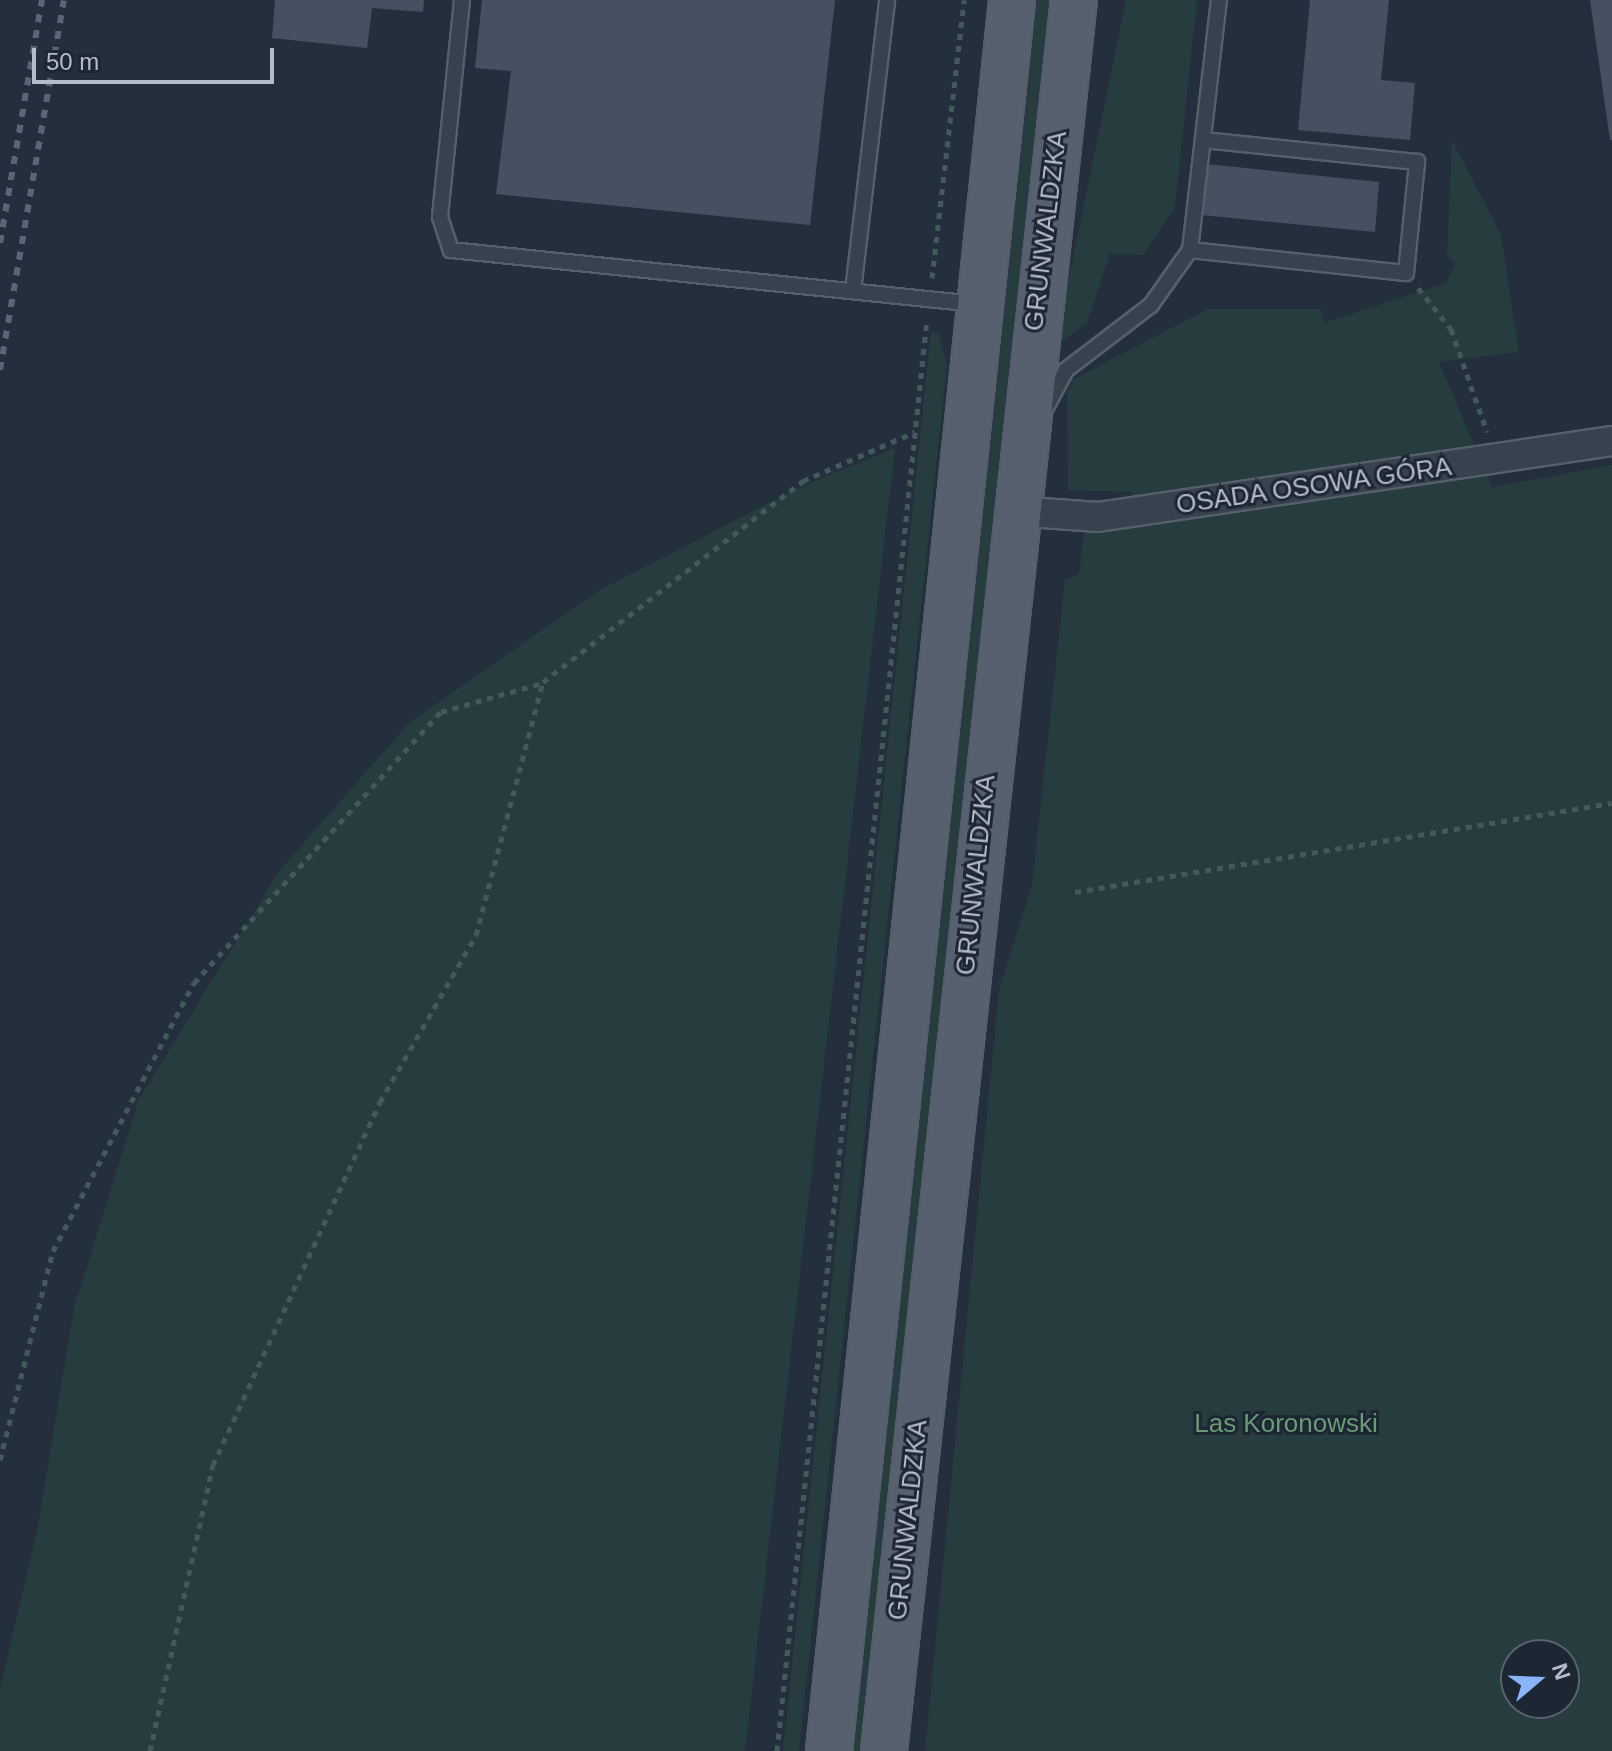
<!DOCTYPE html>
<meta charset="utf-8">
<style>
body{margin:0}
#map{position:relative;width:1612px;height:1751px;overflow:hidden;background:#242f3e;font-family:Helvetica,sans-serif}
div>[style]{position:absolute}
.green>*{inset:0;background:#263c3f}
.building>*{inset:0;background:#455162}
.path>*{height:5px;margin-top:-2.5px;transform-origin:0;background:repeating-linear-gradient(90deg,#44595c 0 6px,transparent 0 12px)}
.roads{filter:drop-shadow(2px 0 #565f6c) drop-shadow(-2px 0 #565f6c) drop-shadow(0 2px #565f6c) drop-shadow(0 -2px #565f6c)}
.lane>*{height:14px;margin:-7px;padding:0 7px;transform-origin:7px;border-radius:7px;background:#38414e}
.street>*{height:28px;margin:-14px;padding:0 14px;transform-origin:14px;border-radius:14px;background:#38414e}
.primary>*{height:44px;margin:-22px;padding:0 22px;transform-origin:22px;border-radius:22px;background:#56606e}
.rail>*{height:6px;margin-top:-3px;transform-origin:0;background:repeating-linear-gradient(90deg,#5a6575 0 8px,transparent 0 16px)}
span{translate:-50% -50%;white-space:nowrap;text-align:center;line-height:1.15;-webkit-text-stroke:6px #1d2633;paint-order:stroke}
.street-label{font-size:26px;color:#b4bcc9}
.park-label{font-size:26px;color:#6b9a76}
.north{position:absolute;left:1500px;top:1639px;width:80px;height:80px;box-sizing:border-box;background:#1d2633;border:2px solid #59626f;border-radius:50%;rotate:71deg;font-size:22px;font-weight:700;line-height:32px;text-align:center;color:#b4bcc9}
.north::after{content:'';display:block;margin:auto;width:28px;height:36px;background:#8ab4f8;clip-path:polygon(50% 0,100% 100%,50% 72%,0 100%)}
.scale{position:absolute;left:32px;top:48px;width:242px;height:36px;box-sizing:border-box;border:4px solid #b4bcc9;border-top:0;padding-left:10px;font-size:24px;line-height:28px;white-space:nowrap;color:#b4bcc9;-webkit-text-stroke:6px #1d2633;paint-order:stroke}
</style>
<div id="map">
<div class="green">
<div style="clip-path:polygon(1037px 0,1050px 0,966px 803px,864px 1751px,852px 1751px)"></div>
<div style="clip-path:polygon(1126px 0,1197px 0,1175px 207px,1143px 255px,1110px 253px,1087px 323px,1055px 346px)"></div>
<div style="clip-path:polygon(evenodd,1452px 140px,1501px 235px,1519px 352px,1439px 362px,1492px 487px,1612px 465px,1612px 1751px,925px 1751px,999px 990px,1032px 885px,1065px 580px,1079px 574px,1084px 533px,1136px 524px,1132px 492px,1068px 490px,1067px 391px,1072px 380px,1208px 309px,1321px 309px,1324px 323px,1446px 283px,1455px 264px,1447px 256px,1452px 140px,1516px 1655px,1564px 1655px,1564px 1703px,1516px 1703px,1516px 1655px)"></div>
<div style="clip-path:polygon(931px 332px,938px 333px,947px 364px,799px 1751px,783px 1751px)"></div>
<div style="clip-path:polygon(895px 448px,745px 1751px,0 1751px,0 1688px,37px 1531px,74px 1308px,139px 1099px,280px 870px,409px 723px,600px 590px,800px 487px)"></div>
</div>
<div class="building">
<div style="clip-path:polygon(275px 0,424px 0,423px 12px,372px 8px,367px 48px,272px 38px)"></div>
<div style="clip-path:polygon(482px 0,835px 0,810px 225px,496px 194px,511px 71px,475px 68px)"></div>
<div style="clip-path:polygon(1310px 0,1389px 0,1381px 80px,1415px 83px,1410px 140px,1298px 130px)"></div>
<div style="clip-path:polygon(1590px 0,1612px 0,1612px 140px,1610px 140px)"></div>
<div style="clip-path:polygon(1206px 164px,1379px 182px,1375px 232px,1201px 215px)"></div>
</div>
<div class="path">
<div style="left:932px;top:278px;width:280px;rotate:-83.4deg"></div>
<div style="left:1418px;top:288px;width:53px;rotate:51.2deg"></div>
<div style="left:1451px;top:329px;width:109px;rotate:70.7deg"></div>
<div style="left:1075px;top:892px;width:544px;rotate:-9.41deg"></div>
<div style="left:0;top:1460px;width:216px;rotate:-75.8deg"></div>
<div style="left:53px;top:1251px;width:303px;rotate:-62.3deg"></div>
<div style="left:194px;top:983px;width:367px;rotate:-47.7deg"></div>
<div style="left:441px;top:712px;width:105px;rotate:-16deg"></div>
<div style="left:150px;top:1751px;width:293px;rotate:-77.6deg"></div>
<div style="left:213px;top:1465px;width:400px;rotate:-65.3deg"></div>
<div style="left:380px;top:1102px;width:193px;rotate:-60.1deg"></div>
<div style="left:476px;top:935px;width:262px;rotate:-75.2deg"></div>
<div style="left:543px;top:682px;width:329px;rotate:-37.7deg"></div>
<div style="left:803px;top:481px;width:122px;rotate:-23.6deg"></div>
<div style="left:777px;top:1751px;width:1439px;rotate:-84.02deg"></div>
</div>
<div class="roads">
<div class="lane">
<div style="left:462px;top:0;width:218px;rotate:95.8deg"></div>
<div style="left:440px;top:217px;width:35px;rotate:72deg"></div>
<div style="left:451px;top:250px;width:527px;rotate:5.88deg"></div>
<div style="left:1190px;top:250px;width:217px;rotate:6.1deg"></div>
<div style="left:1406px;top:273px;width:112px;rotate:-84.3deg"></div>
<div style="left:1417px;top:162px;width:215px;rotate:-174.1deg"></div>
<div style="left:853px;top:291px;width:293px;rotate:-83.3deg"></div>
<div style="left:1044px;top:411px;width:47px;rotate:-61.8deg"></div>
<div style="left:1066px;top:370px;width:107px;rotate:-37.4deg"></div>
<div style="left:1151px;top:305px;width:67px;rotate:-54.7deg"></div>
<div style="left:1190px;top:250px;width:252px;rotate:-83.4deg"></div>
</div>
<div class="street">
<div style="left:1015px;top:511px;width:83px;rotate:4.1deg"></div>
<div style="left:1098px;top:517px;width:520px;rotate:-8.41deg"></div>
</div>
<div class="primary">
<div style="left:829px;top:1751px;width:1761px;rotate:-84.03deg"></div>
<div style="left:884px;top:1751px;width:1761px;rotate:-83.81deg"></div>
</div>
</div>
<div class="rail">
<div style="left:0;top:243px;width:247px;rotate:-80.2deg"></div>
<div style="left:0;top:370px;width:375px;rotate:-80.2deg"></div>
</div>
<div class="street-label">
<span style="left:1046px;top:231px;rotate:-83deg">GRUNWALDZKA</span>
<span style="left:1314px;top:486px;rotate:-8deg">OSADA OSOWA GÓRA</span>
<span style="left:976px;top:875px;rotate:-84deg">GRUNWALDZKA</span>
<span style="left:908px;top:1520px;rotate:-84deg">GRUNWALDZKA</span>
</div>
<div class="park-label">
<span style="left:1286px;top:1424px">Las Koronowski</span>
</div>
<div class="north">N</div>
<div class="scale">50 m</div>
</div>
